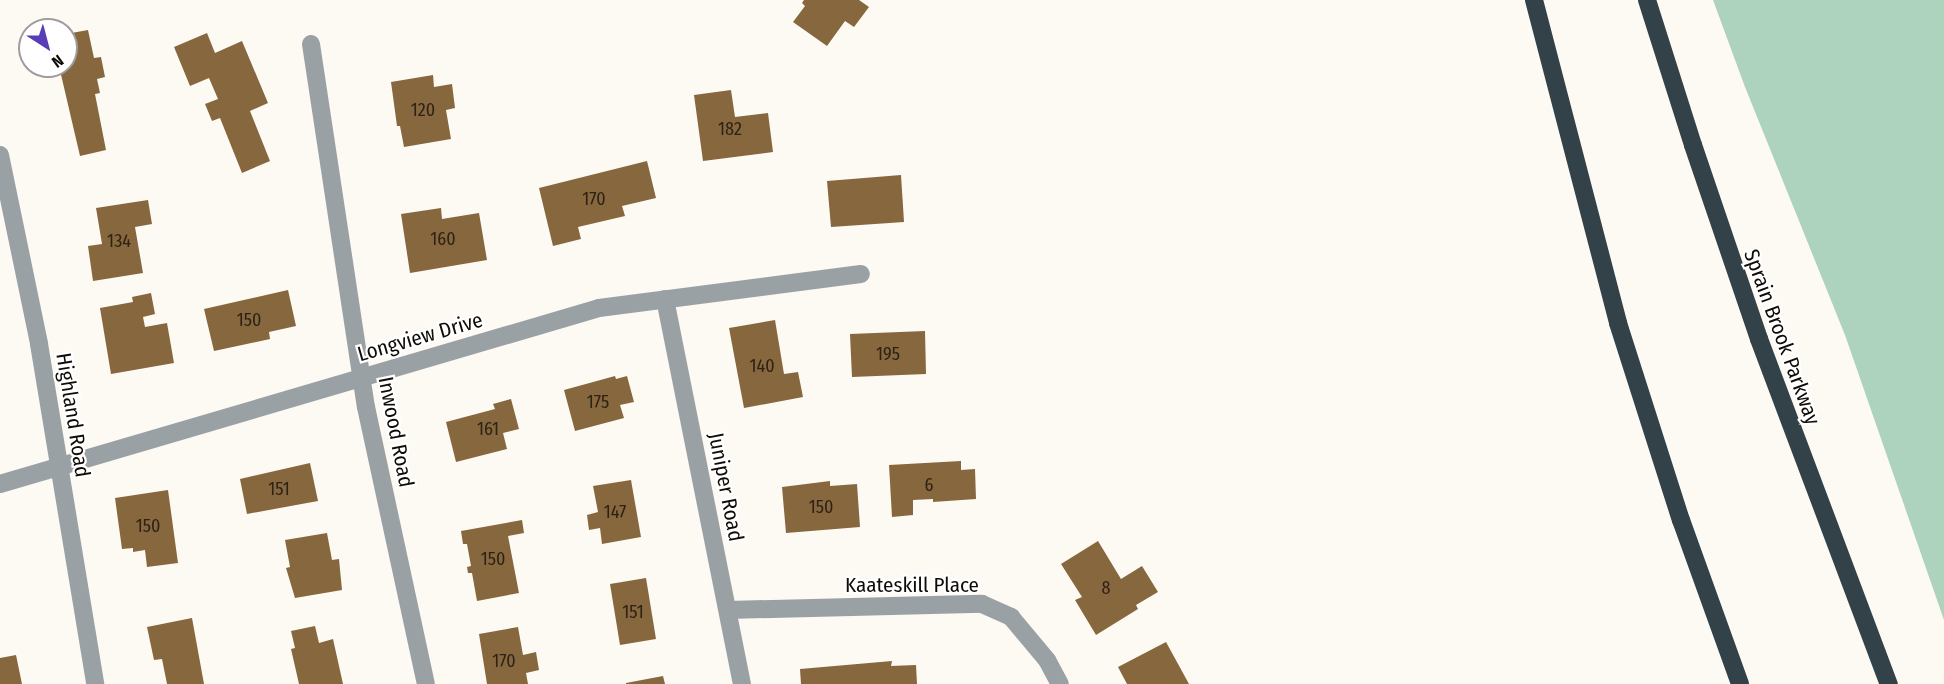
<!DOCTYPE html>
<style>
body{margin:0}
#map{position:relative;width:1944px;height:684px;overflow:hidden;background:#fdf9f3;font-family:"Fira Sans Condensed",sans-serif}
div>[style]{position:absolute}
.green>*{inset:0;background:#add2bd}
.building>*{inset:0;background:#87673e}
.minor>*{height:18px;margin:-9px;padding:0 9px;transform-origin:9px;border-radius:9px;background:#9aa1a5}
.highway>*{height:18px;margin:-9px;padding:0 9px;transform-origin:9px;border-radius:9px;background:#334148}
span{translate:-50% -50%;white-space:nowrap;text-align:center;line-height:1.15;-webkit-text-stroke:4.5px #fff;paint-order:stroke}
.number-label{font-size:18px;color:#2d2215}
.number-label span{-webkit-text-stroke-width:0}
.street-label{font-size:21px;color:#0f0b07}
.north{position:absolute;left:18px;top:18px;width:60px;height:60px;box-sizing:border-box;background:#fff;border:2px solid #9f9d9c;border-radius:50%;rotate:144deg;font-size:16px;font-weight:700;line-height:24px;text-align:center;color:#0f0b07}
.north::after{content:'';display:block;margin:auto;width:21px;height:27px;background:#583eb6;clip-path:polygon(50% 0,100% 100%,50% 72%,0 100%)}
</style>
<div id="map">
<div class="green">
<div style="clip-path:polygon(1713px 0,1944px 0,1944px 620px,1845px 335px,1745px 87px)"></div>
</div>
<div class="building">
<div style="clip-path:polygon(804px 0,859px 0,869px 7px,854px 27px,845px 21px,827px 46px,793px 22px,805px 6px,802px 3px)"></div>
<div style="clip-path:polygon(88px 30px,94px 58px,101px 57px,105px 77px,97px 79px,100px 93px,95px 94px,106px 150px,80px 156px,59px 66px,66px 66px,66px 34px)"></div>
<div style="clip-path:polygon(207px 33px,215px 53px,242px 41px,268px 103px,250px 111px,270px 161px,242px 173px,220px 118px,212px 121px,205px 104px,218px 99px,209px 78px,190px 86px,174px 47px)"></div>
<div style="clip-path:polygon(433px 75px,434px 87px,452px 84px,455px 108px,446px 110px,451px 139px,404px 147px,400px 126px,397px 126px,391px 82px)"></div>
<div style="clip-path:polygon(731px 90px,735px 117px,768px 113px,773px 152px,703px 161px,694px 95px)"></div>
<div style="clip-path:polygon(647px 161px,656px 198px,622px 206px,625px 216px,578px 227px,581px 239px,553px 246px,539px 188px)"></div>
<div style="clip-path:polygon(901px 175px,904px 222px,831px 227px,827px 181px)"></div>
<div style="clip-path:polygon(148px 200px,152px 224px,135px 227px,143px 273px,93px 281px,88px 246px,102px 244px,96px 208px)"></div>
<div style="clip-path:polygon(441px 208px,442px 219px,479px 213px,487px 260px,410px 273px,401px 214px)"></div>
<div style="clip-path:polygon(288px 290px,296px 326px,269px 332px,270px 339px,214px 351px,204px 309px)"></div>
<div style="clip-path:polygon(151px 293px,155px 314px,143px 317px,145px 327px,167px 323px,174px 363px,111px 374px,100px 308px,133px 302px,132px 297px)"></div>
<div style="clip-path:polygon(775px 320px,784px 374px,798px 372px,803px 397px,744px 408px,729px 328px)"></div>
<div style="clip-path:polygon(925px 331px,926px 374px,852px 377px,850px 334px)"></div>
<div style="clip-path:polygon(615px 376px,616px 379px,627px 376px,634px 402px,620px 405px,624px 418px,575px 431px,564px 390px)"></div>
<div style="clip-path:polygon(511px 399px,519px 429px,503px 433px,507px 449px,456px 462px,446px 422px,495px 409px,493px 404px)"></div>
<div style="clip-path:polygon(961px 461px,961px 470px,975px 469px,976px 499px,933px 502px,933px 499px,913px 500px,913px 515px,892px 517px,889px 465px)"></div>
<div style="clip-path:polygon(310px 463px,318px 501px,247px 514px,240px 479px)"></div>
<div style="clip-path:polygon(631px 480px,641px 537px,602px 544px,600px 528px,589px 530px,587px 515px,598px 512px,593px 486px)"></div>
<div style="clip-path:polygon(830px 481px,830px 486px,857px 484px,860px 527px,786px 533px,782px 487px)"></div>
<div style="clip-path:polygon(168px 490px,178px 563px,147px 567px,145px 550px,133px 552px,133px 548px,122px 549px,115px 498px)"></div>
<div style="clip-path:polygon(522px 520px,524px 533px,508px 536px,519px 593px,477px 601px,472px 573px,468px 573px,467px 567px,471px 566px,467px 544px,463px 544px,461px 531px)"></div>
<div style="clip-path:polygon(327px 533px,332px 560px,339px 559px,342px 590px,295px 598px,286px 568px,290px 567px,285px 540px)"></div>
<div style="clip-path:polygon(1098px 541px,1121px 579px,1142px 566px,1158px 592px,1136px 605px,1138px 609px,1096px 635px,1075px 600px,1082px 597px,1061px 564px)"></div>
<div style="clip-path:polygon(646px 578px,656px 639px,620px 645px,610px 584px)"></div>
<div style="clip-path:polygon(192px 618px,204px 684px,167px 684px,162px 659px,154px 660px,147px 627px)"></div>
<div style="clip-path:polygon(315px 626px,319px 643px,333px 639px,343px 684px,299px 684px,291px 649px,295px 648px,291px 631px)"></div>
<div style="clip-path:polygon(518px 627px,523px 655px,536px 652px,539px 670px,526px 673px,528px 684px,487px 684px,479px 634px)"></div>
<div style="clip-path:polygon(1166px 642px,1189px 684px,1127px 684px,1118px 667px)"></div>
<div style="clip-path:polygon(16px 655px,22px 684px,0 684px,0 658px)"></div>
<div style="clip-path:polygon(892px 661px,891px 666px,916px 665px,917px 684px,801px 684px,800px 669px)"></div>
<div style="clip-path:polygon(663px 676px,665px 684px,626px 684px,626px 683px)"></div>
</div>
<div class="minor">
<div style="left:311px;top:44px;width:367px;rotate:81.4deg"></div>
<div style="left:366px;top:407px;width:283px;rotate:77.8deg"></div>
<div style="left:0;top:155px;width:193px;rotate:78.3deg"></div>
<div style="left:39px;top:344px;width:345px;rotate:80.6deg"></div>
<div style="left:665px;top:299px;width:393px;rotate:78.7deg"></div>
<div style="left:0;top:484px;width:624px;rotate:-16.37deg"></div>
<div style="left:599px;top:308px;width:264px;rotate:-7.4deg"></div>
<div style="left:728px;top:610px;width:254px;rotate:-1.4deg"></div>
<div style="left:982px;top:604px;width:32px;rotate:24deg"></div>
<div style="left:1011px;top:617px;width:56px;rotate:50.1deg"></div>
<div style="left:1047px;top:660px;width:27px;rotate:62deg"></div>
</div>
<div class="highway">
<div style="left:1534px;top:0;width:334px;rotate:75.4deg"></div>
<div style="left:1618px;top:323px;width:207px;rotate:72.3deg"></div>
<div style="left:1681px;top:520px;width:174px;rotate:70.2deg"></div>
<div style="left:1647px;top:0;width:152px;rotate:72.4deg"></div>
<div style="left:1693px;top:145px;width:205px;rotate:71.2deg"></div>
<div style="left:1759px;top:339px;width:369px;rotate:69.4deg"></div>
</div>
<div class="number-label">
<span style="left:423px;top:110px">120</span>
<span style="left:730px;top:129px">182</span>
<span style="left:594px;top:199px">170</span>
<span style="left:443px;top:239px">160</span>
<span style="left:119px;top:241px">134</span>
<span style="left:249px;top:320px">150</span>
<span style="left:888px;top:354px">195</span>
<span style="left:762px;top:366px">140</span>
<span style="left:598px;top:402px">175</span>
<span style="left:488px;top:429px">161</span>
<span style="left:929px;top:485px">6</span>
<span style="left:279px;top:489px">151</span>
<span style="left:821px;top:507px">150</span>
<span style="left:615px;top:512px">147</span>
<span style="left:148px;top:526px">150</span>
<span style="left:493px;top:559px">150</span>
<span style="left:1106px;top:588px">8</span>
<span style="left:633px;top:612px">151</span>
<span style="left:504px;top:661px">170</span>
</div>
<div class="street-label">
<span style="left:420px;top:337px;rotate:-16deg">Longview Drive</span>
<span style="left:1782px;top:337px;rotate:70deg">Sprain Brook Parkway</span>
<span style="left:73px;top:415px;rotate:81deg">Highland Road</span>
<span style="left:396px;top:432px;rotate:79deg">Inwood Road</span>
<span style="left:726px;top:487px;rotate:79deg">Juniper Road</span>
<span style="left:912px;top:585px">Kaateskill Place</span>
</div>
<div class="north">N</div>
</div>
